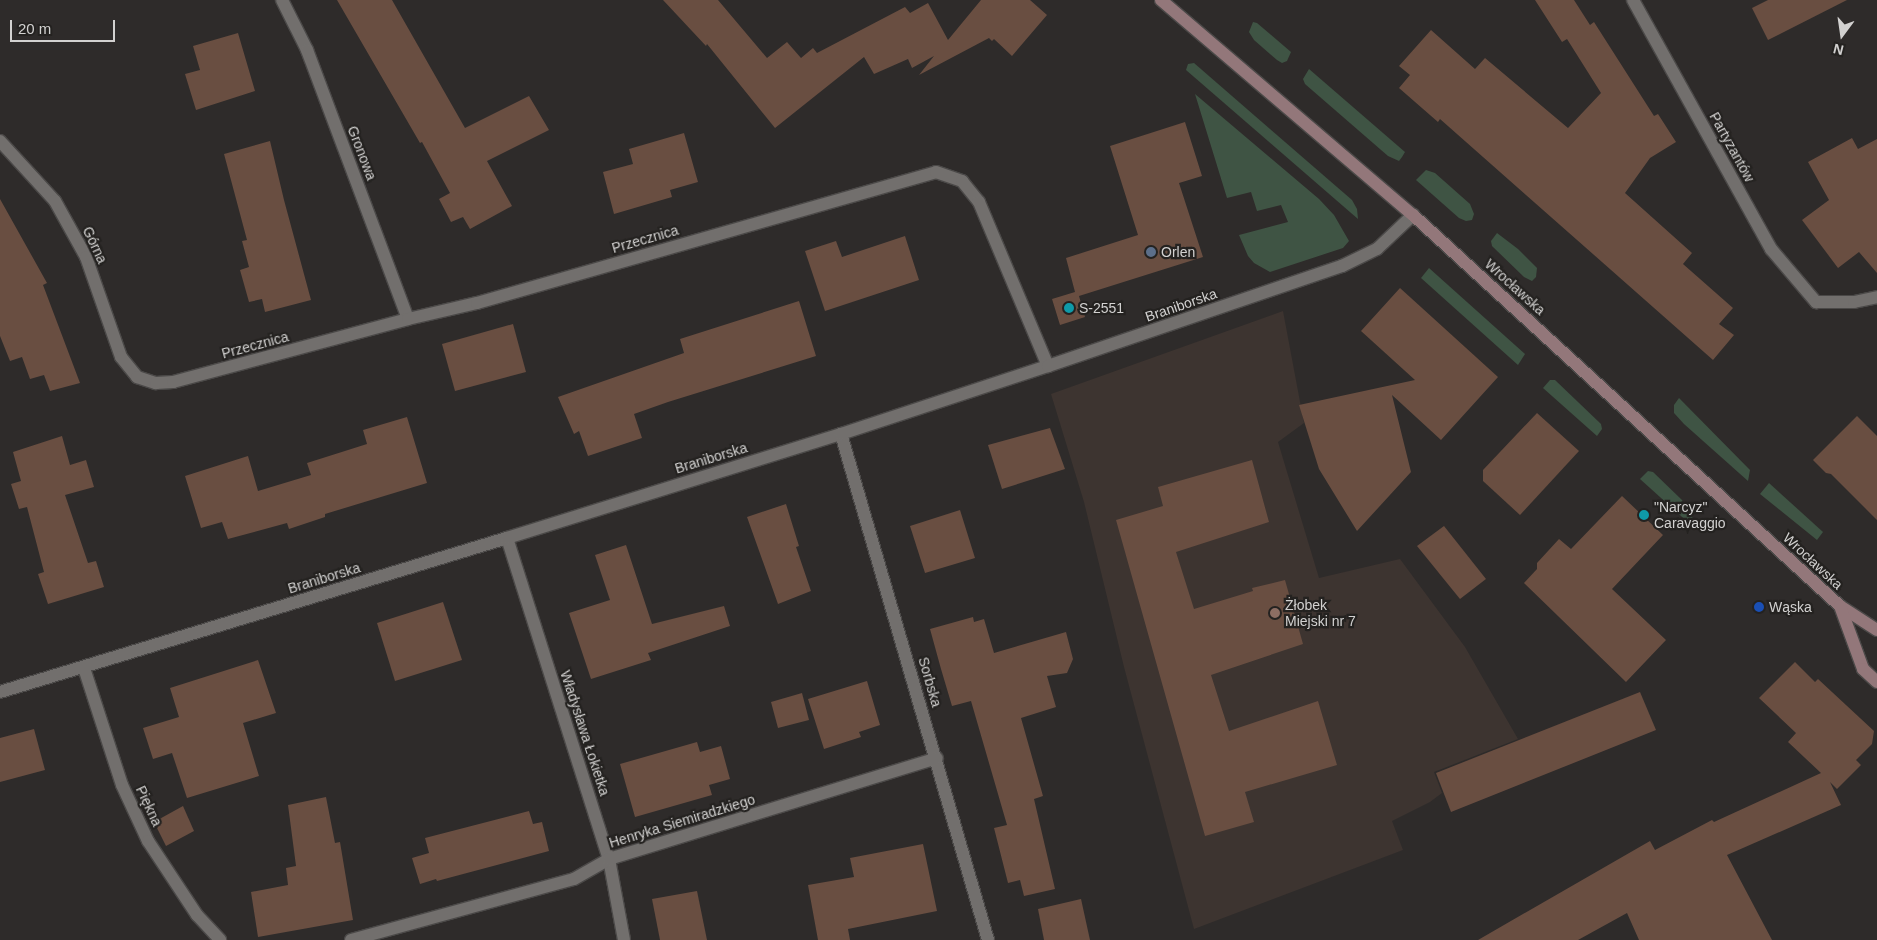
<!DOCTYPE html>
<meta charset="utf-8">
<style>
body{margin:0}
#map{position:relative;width:1877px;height:940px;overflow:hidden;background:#2e2b2a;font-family:Arial,sans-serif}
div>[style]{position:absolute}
.built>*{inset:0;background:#3d3430}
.green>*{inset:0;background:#3f5444}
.building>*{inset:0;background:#694e41}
.roads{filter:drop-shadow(1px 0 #4b4948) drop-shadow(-1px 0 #4b4948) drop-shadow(0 1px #4b4948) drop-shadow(0 -1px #4b4948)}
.minor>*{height:12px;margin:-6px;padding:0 6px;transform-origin:6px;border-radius:6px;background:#726f6d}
.secondary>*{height:12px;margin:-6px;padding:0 6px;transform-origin:6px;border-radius:6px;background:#93777a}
.dots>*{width:14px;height:14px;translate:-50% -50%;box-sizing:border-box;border:2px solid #242220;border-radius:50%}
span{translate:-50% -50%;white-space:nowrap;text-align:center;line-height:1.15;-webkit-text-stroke:4.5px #242220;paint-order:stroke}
.street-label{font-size:14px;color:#d2d1d0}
.poi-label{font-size:14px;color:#d2d1d0}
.left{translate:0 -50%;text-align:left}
.north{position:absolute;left:1817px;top:10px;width:50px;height:50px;-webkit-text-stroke:4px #242220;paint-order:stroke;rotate:194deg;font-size:14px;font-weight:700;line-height:20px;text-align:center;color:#d2d1d0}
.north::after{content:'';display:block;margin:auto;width:18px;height:22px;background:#d2d1d0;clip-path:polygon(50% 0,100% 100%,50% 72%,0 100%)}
.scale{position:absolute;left:10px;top:20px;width:105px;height:22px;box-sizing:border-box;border:2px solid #d2d1d0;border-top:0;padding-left:6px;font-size:15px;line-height:18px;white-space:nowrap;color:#d2d1d0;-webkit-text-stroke:4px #242220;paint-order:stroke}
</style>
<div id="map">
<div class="built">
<div style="clip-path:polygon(1283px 311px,1304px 423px,1278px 442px,1319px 578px,1400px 559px,1465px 647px,1518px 739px,1434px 772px,1442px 793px,1430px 802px,1392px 821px,1403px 850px,1194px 929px,1124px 667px,1084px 502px,1051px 394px)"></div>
</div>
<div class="green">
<div style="clip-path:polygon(1253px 22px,1257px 23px,1291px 52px,1287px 61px,1282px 63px,1277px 60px,1254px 40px,1249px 32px)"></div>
<div style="clip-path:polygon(1194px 63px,1352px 200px,1357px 209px,1358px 219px,1186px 70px,1188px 64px)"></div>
<div style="clip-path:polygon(1309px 69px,1405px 152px,1402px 157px,1399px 161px,1388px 156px,1305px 84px,1303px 79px)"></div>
<div style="clip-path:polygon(1195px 94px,1319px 199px,1334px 215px,1349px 241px,1343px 248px,1270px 272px,1254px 263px,1248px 256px,1239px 235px,1288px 222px,1281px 205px,1257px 211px,1251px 192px,1227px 198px)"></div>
<div style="clip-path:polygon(1426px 170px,1435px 173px,1470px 204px,1474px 214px,1472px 220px,1466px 221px,1459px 218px,1416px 180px)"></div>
<div style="clip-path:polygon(1497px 233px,1518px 249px,1537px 268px,1536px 277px,1532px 281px,1524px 277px,1492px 246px,1491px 241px)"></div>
<div style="clip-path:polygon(1429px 268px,1525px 354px,1518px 365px,1421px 278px)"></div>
<div style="clip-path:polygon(1550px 380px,1555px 380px,1601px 424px,1602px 429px,1597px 436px,1543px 388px)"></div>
<div style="clip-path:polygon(1679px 398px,1750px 470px,1748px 481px,1684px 424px,1674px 413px,1674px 405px)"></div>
<div style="clip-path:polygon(1648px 471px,1653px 472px,1682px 500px,1695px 522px,1691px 525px,1640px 479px)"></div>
<div style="clip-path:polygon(1769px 483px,1823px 532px,1817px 540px,1760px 494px)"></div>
</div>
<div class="building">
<div style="clip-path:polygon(337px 0,392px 0,465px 128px,529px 96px,549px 130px,487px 161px,512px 206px,470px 229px,463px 217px,451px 222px,439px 199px,450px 193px,422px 142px,420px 143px)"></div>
<div style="clip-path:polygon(663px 0,718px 0,767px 58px,787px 42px,801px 58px,813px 48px,817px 53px,905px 7px,910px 13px,928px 3px,948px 40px,981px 0,1030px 0,1047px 15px,1012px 56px,994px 39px,992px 41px,989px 38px,919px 75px,934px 56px,912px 68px,908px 59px,874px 74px,864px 57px,775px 128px,707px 44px,706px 46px)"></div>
<div style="clip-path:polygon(1535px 0,1574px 0,1590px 25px,1594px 22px,1654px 116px,1658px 114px,1676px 142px,1650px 158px,1625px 193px,1692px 253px,1683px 264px,1733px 308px,1719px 324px,1734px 335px,1713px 360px,1440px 119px,1438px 122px,1399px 88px,1410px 75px,1399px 66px,1431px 30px,1475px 69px,1485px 58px,1568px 128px,1601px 93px,1567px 39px,1562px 42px)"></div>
<div style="clip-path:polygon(1768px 0,1847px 0,1768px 40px,1752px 8px)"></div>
<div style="clip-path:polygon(238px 33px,255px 91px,196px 110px,185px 74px,200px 70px,193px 46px)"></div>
<div style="clip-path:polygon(1185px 122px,1202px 176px,1179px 183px,1203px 257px,1079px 296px,1085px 317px,1060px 325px,1052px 299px,1075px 292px,1066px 258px,1138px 235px,1110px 146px)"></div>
<div style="clip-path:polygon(684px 133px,698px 182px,670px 190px,672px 197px,614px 214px,603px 172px,633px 164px,629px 149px)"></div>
<div style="clip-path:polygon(1852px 138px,1858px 149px,1877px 139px,1877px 273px,1859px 252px,1838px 268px,1802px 220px,1829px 200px,1808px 162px)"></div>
<div style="clip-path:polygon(270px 141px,284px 200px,311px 300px,265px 312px,262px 299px,249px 302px,240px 270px,249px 267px,242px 241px,247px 240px,224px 154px)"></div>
<div style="clip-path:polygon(0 199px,47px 283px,43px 285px,80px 383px,50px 391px,44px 375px,30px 379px,22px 357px,10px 361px,0 336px)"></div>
<div style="clip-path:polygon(905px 236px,919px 280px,825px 311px,805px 251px,836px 241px,842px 257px)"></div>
<div style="clip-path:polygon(1400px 288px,1498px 377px,1441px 440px,1392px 395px,1411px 472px,1357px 531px,1319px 469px,1299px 405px,1415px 380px,1361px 331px)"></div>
<div style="clip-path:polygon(799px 301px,816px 356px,668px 402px,634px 414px,642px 438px,588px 456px,579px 431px,574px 434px,558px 397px,684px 353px,680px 339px)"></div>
<div style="clip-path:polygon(513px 324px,526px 372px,455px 391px,442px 344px)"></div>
<div style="clip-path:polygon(1537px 413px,1579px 451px,1520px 515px,1483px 481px,1483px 470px)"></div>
<div style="clip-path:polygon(1857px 416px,1877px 436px,1877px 520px,1831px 474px,1826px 473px,1813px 460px)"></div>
<div style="clip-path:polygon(407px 417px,427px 483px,325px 514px,325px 517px,289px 529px,287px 523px,228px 539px,222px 522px,201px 528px,185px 476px,248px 456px,258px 491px,311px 475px,307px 463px,367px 444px,363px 430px)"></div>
<div style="clip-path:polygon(1050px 428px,1065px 469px,1002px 489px,988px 445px)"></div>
<div style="clip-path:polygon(62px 436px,70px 465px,86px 460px,94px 487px,65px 495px,88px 563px,96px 561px,104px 587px,48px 604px,38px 574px,44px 572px,27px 507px,19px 509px,11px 484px,21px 481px,13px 452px)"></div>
<div style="clip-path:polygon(1252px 460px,1269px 522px,1176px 552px,1194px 609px,1253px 591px,1252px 588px,1285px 580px,1303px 644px,1211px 675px,1229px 731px,1318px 701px,1337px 765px,1245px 792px,1254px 822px,1205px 836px,1116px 520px,1163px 506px,1158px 487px)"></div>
<div style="clip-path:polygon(1622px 496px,1663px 535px,1612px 589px,1666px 640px,1626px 682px,1524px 583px,1537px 569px,1537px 563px,1559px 539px,1571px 549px)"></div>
<div style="clip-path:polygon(786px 504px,799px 546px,796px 547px,811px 591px,778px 604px,747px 517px)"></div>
<div style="clip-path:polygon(960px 510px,975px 558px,925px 573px,910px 526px)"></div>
<div style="clip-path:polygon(1444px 526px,1486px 579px,1460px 599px,1417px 546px)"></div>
<div style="clip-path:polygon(626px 545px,652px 624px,724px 606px,730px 626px,648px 653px,651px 660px,591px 679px,569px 613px,610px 600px,595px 555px)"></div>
<div style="clip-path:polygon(443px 602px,462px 660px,395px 681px,377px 623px)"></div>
<div style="clip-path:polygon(973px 617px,974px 622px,984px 619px,994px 653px,1066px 632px,1073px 659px,1067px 673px,1047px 676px,1056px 707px,1021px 718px,1043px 796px,1034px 799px,1055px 889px,1024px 896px,1020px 880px,1008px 883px,994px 828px,1007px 825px,971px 701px,952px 706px,941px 669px,930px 629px)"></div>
<div style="clip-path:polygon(258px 660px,276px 713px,243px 723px,259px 776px,187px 798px,172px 753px,153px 759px,143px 728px,179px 717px,170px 688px)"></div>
<div style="clip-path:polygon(1795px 662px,1815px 682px,1818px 679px,1874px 731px,1872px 744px,1856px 760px,1861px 765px,1837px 789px,1830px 782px,1841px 805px,1727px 855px,1772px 940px,1639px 940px,1627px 913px,1578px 940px,1478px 940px,1650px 841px,1655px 850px,1712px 820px,1714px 822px,1821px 773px,1788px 742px,1796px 733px,1759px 698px)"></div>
<div style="clip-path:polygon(867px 681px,880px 725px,859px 732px,861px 737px,824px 749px,808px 699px)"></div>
<div style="clip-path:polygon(1640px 692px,1656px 730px,1451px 812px,1436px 773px)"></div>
<div style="clip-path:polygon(802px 693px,809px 720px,778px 728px,771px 702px)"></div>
<div style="clip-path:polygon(34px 729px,45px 770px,0 782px,0 738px)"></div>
<div style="clip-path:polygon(697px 742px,700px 752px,721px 746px,730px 779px,709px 785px,712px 795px,635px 817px,620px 764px)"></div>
<div style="clip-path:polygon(326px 797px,335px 843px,340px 842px,353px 920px,258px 937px,251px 892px,288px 885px,286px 868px,296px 866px,288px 805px)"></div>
<div style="clip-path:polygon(183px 806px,194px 831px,166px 846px,154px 822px)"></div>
<div style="clip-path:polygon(529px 811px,533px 824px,542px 822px,549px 851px,437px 881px,436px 879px,420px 884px,412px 858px,429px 853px,425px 838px)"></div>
<div style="clip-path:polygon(923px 844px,937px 911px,848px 929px,850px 940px,818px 940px,808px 885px,854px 877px,850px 858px)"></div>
<div style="clip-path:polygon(697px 891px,707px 940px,660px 940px,652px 899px)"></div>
<div style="clip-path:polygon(1081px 899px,1090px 940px,1044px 940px,1038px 909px)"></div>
</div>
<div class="roads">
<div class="minor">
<div style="left:282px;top:0;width:56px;rotate:63.4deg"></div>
<div style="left:307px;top:50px;width:287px;rotate:69.4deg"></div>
<div style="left:1633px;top:0;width:285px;rotate:61deg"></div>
<div style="left:1771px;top:249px;width:70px;rotate:49.7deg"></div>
<div style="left:1816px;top:302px;width:38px"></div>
<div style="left:1854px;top:302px;width:24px;rotate:-12deg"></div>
<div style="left:0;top:141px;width:81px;rotate:47.5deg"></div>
<div style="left:55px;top:201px;width:64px;rotate:61deg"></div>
<div style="left:86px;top:257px;width:106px;rotate:70.7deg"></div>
<div style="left:121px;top:357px;width:26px;rotate:51deg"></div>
<div style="left:137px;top:377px;width:20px;rotate:18deg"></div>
<div style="left:156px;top:383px;width:17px;rotate:-3deg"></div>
<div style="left:173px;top:382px;width:243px;rotate:-15deg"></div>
<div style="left:408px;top:319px;width:71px;rotate:-13.1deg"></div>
<div style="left:477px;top:303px;width:477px;rotate:-15.9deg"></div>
<div style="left:936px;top:172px;width:28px;rotate:19deg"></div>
<div style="left:962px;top:181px;width:27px;rotate:51deg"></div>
<div style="left:979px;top:202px;width:178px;rotate:67.2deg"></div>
<div style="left:841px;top:434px;width:527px;rotate:73.8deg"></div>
<div style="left:507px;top:538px;width:337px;rotate:72.4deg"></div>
<div style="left:609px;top:859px;width:82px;rotate:79.5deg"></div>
<div style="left:84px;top:668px;width:123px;rotate:72deg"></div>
<div style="left:122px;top:785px;width:62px;rotate:65.1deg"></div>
<div style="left:148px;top:841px;width:89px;rotate:56.5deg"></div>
<div style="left:197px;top:915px;width:34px;rotate:47deg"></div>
<div style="left:0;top:692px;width:530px;rotate:-16.9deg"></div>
<div style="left:507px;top:538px;width:350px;rotate:-17.3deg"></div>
<div style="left:841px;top:434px;width:218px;rotate:-18.2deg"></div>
<div style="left:1048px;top:366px;width:311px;rotate:-18.8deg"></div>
<div style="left:1342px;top:266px;width:39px;rotate:-26deg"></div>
<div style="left:1377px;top:249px;width:50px;rotate:-43.4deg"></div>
<div style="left:351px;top:940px;width:231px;rotate:-15.3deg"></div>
<div style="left:574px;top:879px;width:40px;rotate:-29.7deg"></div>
<div style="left:609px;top:859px;width:343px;rotate:-17.1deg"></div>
</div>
<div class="secondary">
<div style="left:1161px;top:0;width:331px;rotate:40.5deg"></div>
<div style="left:1413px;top:215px;width:579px;rotate:42.48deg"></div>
<div style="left:1840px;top:606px;width:44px;rotate:33deg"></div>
<div style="left:1840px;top:606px;width:67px;rotate:69.9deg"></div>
<div style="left:1863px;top:669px;width:19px;rotate:43deg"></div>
</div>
</div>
<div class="dots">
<div style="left:1151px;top:252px;background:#5c6f8a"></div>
<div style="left:1069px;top:308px;background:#0f9aa8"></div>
<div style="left:1644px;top:515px;background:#0f9aa8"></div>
<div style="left:1759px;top:607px;background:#1a4fb4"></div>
<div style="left:1275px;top:613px;background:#8d6e63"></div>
</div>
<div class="street-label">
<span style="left:1732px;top:147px;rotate:61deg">Partyzantów</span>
<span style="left:362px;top:153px;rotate:69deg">Gronowa</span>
<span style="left:645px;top:239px;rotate:-16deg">Przecznica</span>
<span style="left:95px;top:245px;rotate:65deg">Górna</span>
<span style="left:1515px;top:287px;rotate:42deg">Wrocławska</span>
<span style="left:1181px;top:305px;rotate:-19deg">Braniborska</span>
<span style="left:255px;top:345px;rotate:-15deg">Przecznica</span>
<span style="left:711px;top:458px;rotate:-17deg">Braniborska</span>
<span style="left:1813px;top:561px;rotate:43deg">Wrocławska</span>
<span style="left:324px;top:578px;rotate:-17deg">Braniborska</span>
<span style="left:930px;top:682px;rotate:74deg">Sorbska</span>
<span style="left:585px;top:733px;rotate:72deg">Władysława Łokietka</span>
<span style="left:149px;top:806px;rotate:65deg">Piękna</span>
<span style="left:682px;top:821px;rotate:-17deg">Henryka Siemiradzkiego</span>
</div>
<div class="poi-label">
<span class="left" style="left:1161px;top:252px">Orlen</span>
<span class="left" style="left:1079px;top:308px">S-2551</span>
<span class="left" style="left:1654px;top:515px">"Narcyz"<br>Caravaggio</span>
<span class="left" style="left:1285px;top:613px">Żłobek<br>Miejski nr 7</span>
<span class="left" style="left:1769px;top:607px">Wąska</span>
</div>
<div class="north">N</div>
<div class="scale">20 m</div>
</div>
